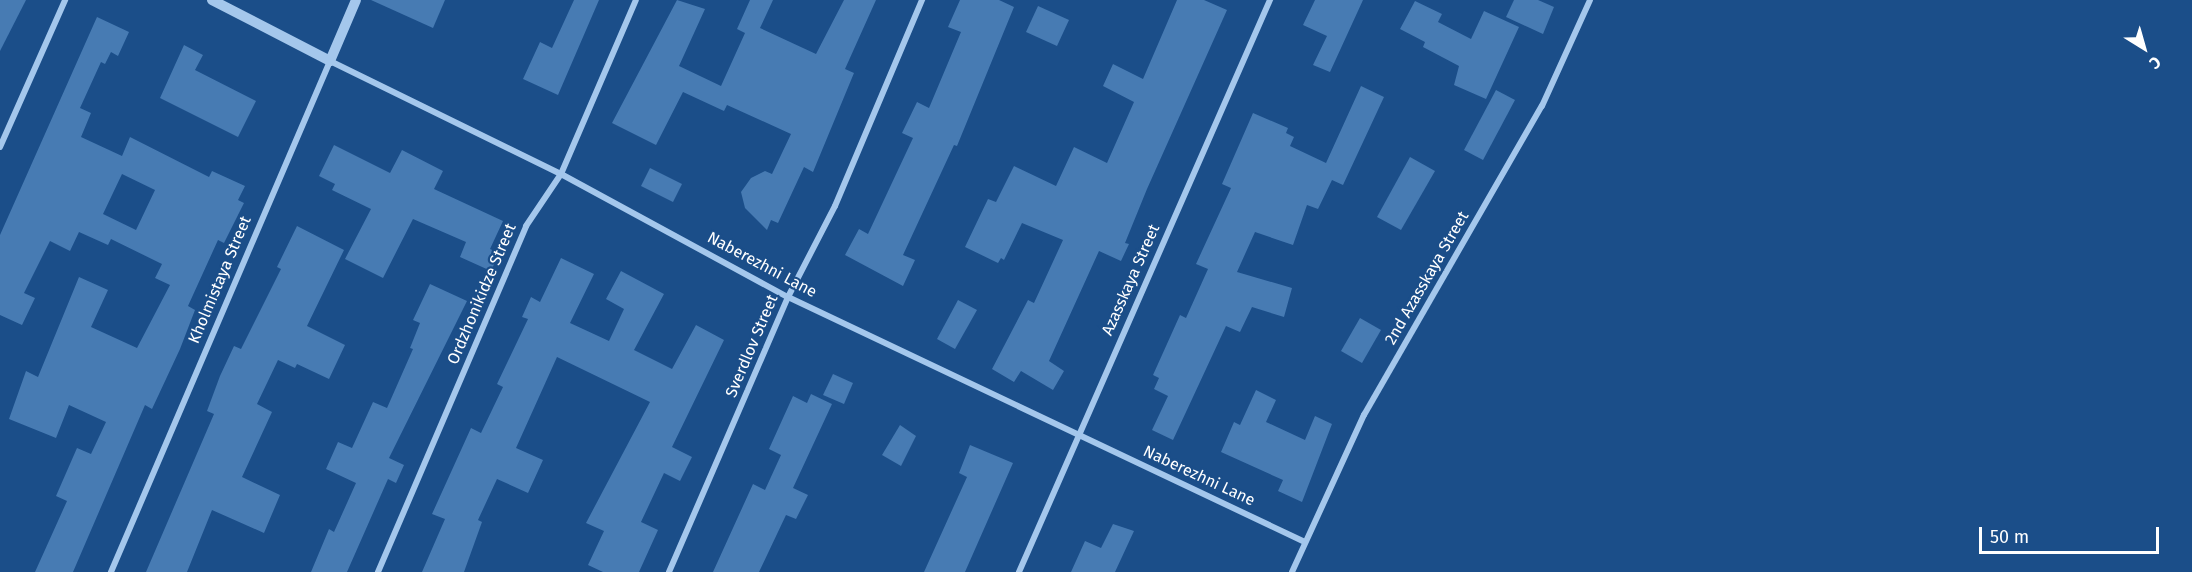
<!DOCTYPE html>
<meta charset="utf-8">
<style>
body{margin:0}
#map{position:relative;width:2192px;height:572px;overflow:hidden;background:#1b4e89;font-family:"Fira Sans",sans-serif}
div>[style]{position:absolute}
.building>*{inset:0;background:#477bb3}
.minor>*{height:6px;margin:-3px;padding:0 3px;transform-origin:3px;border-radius:3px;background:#a4c7ec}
.tertiary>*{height:10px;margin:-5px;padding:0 5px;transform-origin:5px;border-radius:5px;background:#a4c7ec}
span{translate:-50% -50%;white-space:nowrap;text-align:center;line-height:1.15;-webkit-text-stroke:4.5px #1b4e89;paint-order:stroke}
.street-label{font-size:16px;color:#fff}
.north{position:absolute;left:2114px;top:18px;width:60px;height:60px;-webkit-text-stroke:4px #1b4e89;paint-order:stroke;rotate:143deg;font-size:16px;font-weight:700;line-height:24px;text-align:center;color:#fff}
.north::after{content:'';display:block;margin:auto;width:21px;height:27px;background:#fff;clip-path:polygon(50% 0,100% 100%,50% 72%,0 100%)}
.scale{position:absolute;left:1979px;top:527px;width:180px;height:27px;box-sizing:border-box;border:3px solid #fff;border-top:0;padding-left:8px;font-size:18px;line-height:21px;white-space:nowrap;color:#fff;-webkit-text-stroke:4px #1b4e89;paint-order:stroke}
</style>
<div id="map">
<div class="building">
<div style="clip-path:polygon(0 0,26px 0,0 51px)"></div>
<div style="clip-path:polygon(371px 0,445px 0,433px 28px)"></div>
<div style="clip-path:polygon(574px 0,599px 0,558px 95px,523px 79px,540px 42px,552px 48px)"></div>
<div style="clip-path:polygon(677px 0,705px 9px,679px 66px,721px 86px,745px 33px,737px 29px,750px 0,773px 0,760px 28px,816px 54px,844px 0,876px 0,845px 69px,854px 73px,813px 172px,804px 167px,778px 223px,771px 220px,767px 230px,745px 208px,741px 192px,751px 178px,765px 171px,772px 174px,791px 134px,727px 105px,724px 111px,683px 92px,656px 145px,612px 123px)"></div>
<div style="clip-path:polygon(960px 0,999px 0,1014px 7px,957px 146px,954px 145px,903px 255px,915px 260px,903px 286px,845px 255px,859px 229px,868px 234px,913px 138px,902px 133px,917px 102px,929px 108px,961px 32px,948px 27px)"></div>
<div style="clip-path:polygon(1177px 0,1204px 0,1227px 10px,1147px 189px,1125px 243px,1129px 244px,1121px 261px,1099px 251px,1049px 361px,1064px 371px,1053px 390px,1021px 371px,1014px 382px,992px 369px,1028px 300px,1034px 303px,1063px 240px,1022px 223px,1004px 260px,1001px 258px,998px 263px,965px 247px,988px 199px,996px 202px,1014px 166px,1056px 186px,1074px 147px,1107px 163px,1134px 102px,1103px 86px,1113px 64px,1143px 79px)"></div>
<div style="clip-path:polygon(1315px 0,1363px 0,1330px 72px,1313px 65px,1327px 36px,1303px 25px)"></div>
<div style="clip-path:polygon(1514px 0,1538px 0,1554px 7px,1543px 34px,1506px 17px)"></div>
<div style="clip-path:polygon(1415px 1px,1442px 14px,1438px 22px,1471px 39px,1484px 11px,1519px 27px,1486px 99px,1454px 85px,1459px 66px,1423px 47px,1425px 42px,1400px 29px)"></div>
<div style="clip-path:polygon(1038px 6px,1069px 20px,1057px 46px,1026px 32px)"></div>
<div style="clip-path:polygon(evenodd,97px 17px,129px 32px,118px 56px,111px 52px,105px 64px,101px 62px,80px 108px,91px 113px,81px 137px,122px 156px,130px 137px,209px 177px,212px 171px,245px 186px,238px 200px,244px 203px,224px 243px,218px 240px,188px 306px,195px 310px,180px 349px,152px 409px,145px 405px,73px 572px,35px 572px,67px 501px,56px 496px,77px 448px,91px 454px,106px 422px,69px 405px,56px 438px,9px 419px,26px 371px,38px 377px,79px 277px,108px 290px,91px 327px,137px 348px,170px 285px,155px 278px,162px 264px,111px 239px,108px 245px,79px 232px,70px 251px,50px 241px,24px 293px,35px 298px,22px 325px,0 315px,0 235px,97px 17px,122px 174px,155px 190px,136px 230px,103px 214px,122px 174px)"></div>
<div style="clip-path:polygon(184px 45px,203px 55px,195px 70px,256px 101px,238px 137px,160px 98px)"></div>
<div style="clip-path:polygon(1361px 86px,1384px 97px,1343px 185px,1332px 180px,1318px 209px,1307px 205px,1293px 245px,1255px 232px,1237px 272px,1292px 288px,1284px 317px,1252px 307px,1240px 332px,1226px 326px,1173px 440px,1152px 430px,1168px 396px,1154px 389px,1159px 378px,1153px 375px,1180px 315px,1186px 318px,1208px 269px,1196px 264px,1231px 188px,1222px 184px,1253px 113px,1288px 128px,1286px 133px,1294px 137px,1290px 146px,1326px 163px)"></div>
<div style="clip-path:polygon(1496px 90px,1515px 100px,1483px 160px,1464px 150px)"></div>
<div style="clip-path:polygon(334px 145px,390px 173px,402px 150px,443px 171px,434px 189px,503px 221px,490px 249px,499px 253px,491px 271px,460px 257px,466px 242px,413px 219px,383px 278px,345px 259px,371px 209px,332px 190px,335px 184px,319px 176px)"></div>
<div style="clip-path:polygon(1410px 157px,1435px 171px,1401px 230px,1377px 217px)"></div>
<div style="clip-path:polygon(650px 168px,682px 184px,673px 202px,641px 186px)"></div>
<div style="clip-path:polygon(297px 226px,344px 250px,307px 326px,345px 345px,329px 379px,297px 364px,295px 368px,278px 360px,257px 404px,272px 412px,242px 477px,280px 495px,264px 533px,212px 510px,187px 572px,146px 572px,214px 414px,207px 411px,220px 376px,234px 346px,241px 349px,281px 269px,277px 267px)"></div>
<div style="clip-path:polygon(561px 258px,594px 274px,570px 323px,609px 341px,624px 309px,606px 299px,621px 271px,664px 294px,634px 350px,672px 369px,696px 325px,724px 340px,672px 447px,692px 457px,680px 481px,664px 473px,641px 522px,658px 530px,639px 572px,603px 572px,588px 565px,604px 531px,586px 523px,650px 402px,557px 357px,516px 448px,543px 460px,528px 493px,497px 479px,478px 520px,482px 522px,464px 572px,422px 572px,445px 519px,432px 514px,471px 428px,481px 433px,503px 387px,497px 384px,528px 319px,522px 317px,531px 297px,540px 302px)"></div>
<div style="clip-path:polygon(430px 284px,467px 301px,389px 458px,404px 465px,396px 483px,388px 479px,347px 572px,311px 572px,329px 529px,334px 532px,356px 483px,326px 469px,338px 442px,352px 448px,373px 402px,387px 408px,413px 349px,410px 348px,420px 323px,413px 320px)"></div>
<div style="clip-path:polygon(958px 300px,977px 310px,955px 349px,937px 339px)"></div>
<div style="clip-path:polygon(1360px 318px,1381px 330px,1362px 363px,1341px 351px)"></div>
<div style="clip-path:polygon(833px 374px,853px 383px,844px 404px,823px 395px)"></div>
<div style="clip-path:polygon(1256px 390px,1276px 400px,1266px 422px,1305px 440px,1315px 416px,1332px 424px,1302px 502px,1278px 491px,1283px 480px,1221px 452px,1234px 422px,1240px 425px)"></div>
<div style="clip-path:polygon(811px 394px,832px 404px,793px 488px,808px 495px,796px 519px,786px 515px,759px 572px,713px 572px,753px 484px,765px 490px,781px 455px,769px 449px,793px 396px,807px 403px)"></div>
<div style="clip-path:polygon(900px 425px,916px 436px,901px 466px,882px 455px)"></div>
<div style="clip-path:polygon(970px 445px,1013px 463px,965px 572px,924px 572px,967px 477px,959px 473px)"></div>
<div style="clip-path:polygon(1113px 524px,1134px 531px,1115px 572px,1071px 572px,1085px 541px,1101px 548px)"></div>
</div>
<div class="minor">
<div style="left:0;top:147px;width:161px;rotate:-66.1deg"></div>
<div style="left:111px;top:572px;width:556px;rotate:-66.8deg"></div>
<div style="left:330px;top:61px;width:257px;rotate:26.1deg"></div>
<div style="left:561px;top:174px;width:258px;rotate:28.5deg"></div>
<div style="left:788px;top:297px;width:572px;rotate:25.36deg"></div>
<div style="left:378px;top:572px;width:376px;rotate:-66.8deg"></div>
<div style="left:526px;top:226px;width:63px;rotate:-56.1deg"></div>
<div style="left:561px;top:174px;width:189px;rotate:-66.7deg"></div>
<div style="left:669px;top:572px;width:300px;rotate:-66.6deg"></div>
<div style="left:788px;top:297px;width:102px;rotate:-62.7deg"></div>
<div style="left:835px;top:206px;width:224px;rotate:-67.1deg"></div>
<div style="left:1019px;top:572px;width:625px;rotate:-66.31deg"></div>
<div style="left:1292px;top:572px;width:173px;rotate:-65.4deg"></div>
<div style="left:1364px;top:415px;width:357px;rotate:-60.1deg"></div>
<div style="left:1542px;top:106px;width:116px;rotate:-65.6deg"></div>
</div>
<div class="tertiary">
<div style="left:212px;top:0;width:133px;rotate:27.3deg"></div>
<div style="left:330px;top:61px;width:66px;rotate:-66.9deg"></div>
</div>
<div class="street-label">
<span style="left:762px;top:265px;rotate:28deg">Naberezhni Lane</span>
<span style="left:1427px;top:278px;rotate:-60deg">2nd Azasskaya Street</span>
<span style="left:220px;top:280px;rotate:-67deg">Kholmistaya Street</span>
<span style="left:1131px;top:280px;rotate:-66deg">Azasskaya Street</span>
<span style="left:482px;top:294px;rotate:-67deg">Ordzhonikidze Street</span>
<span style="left:752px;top:346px;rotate:-67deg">Sverdlov Street</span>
<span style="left:1199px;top:476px;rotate:25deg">Naberezhni Lane</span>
</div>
<div class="north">С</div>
<div class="scale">50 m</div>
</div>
